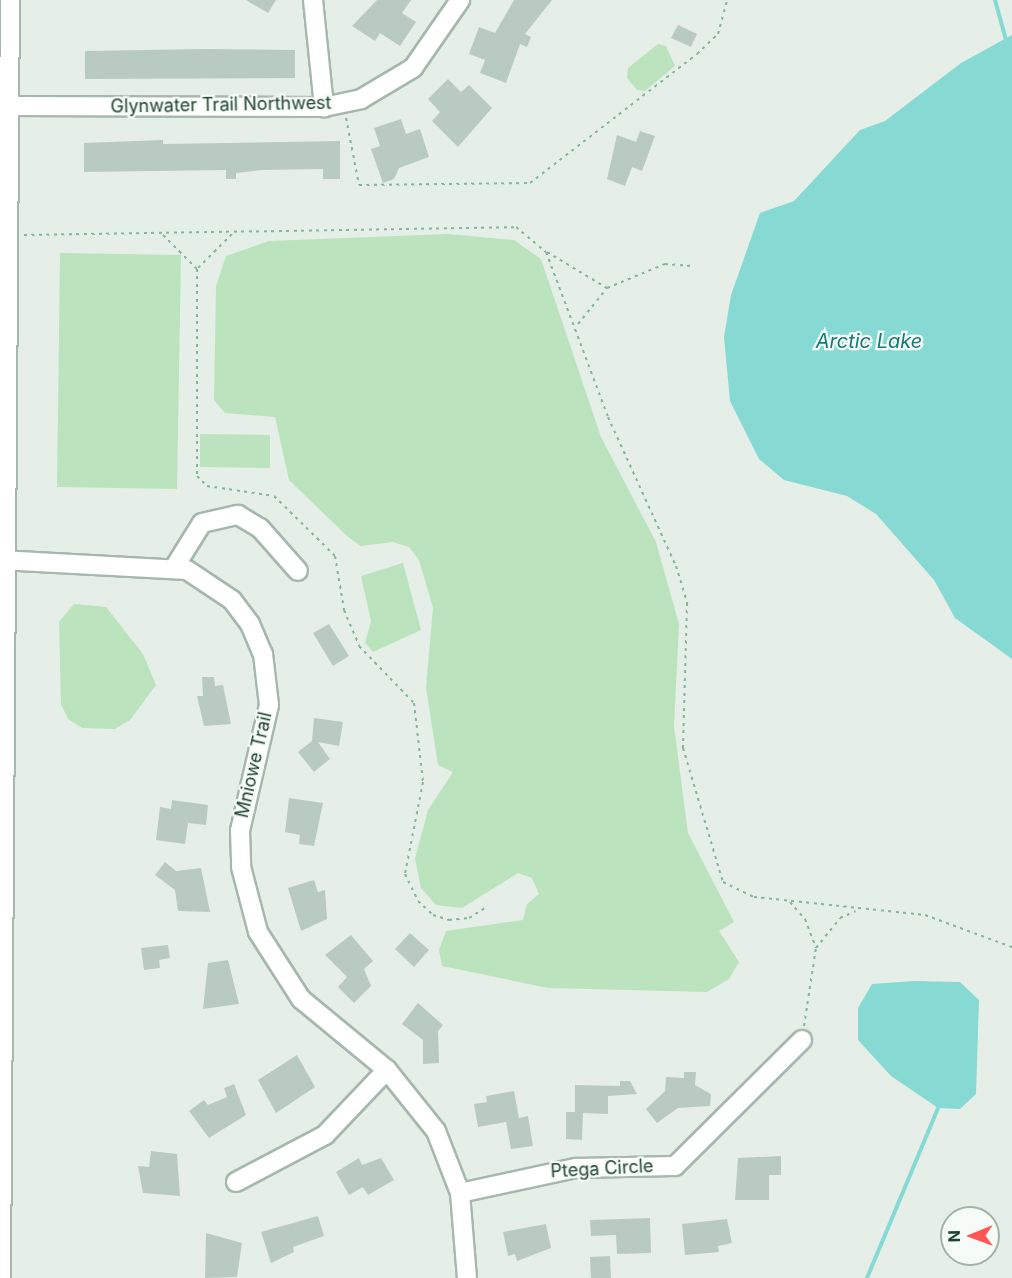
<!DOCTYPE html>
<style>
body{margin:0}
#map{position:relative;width:1012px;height:1278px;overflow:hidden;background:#e5efe8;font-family:Inter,sans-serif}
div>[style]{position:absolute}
.green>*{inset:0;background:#bbe3bd}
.water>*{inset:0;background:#87dad4}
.stream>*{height:4px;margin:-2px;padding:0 2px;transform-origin:2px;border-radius:2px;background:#87dad4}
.building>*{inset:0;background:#b9cbc0}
.path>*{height:2px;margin-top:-1px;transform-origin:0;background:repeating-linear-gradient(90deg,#81b79a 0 3px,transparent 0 7.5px)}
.roads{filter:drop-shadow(2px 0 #a6b8ae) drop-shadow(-2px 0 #a6b8ae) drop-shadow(0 2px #a6b8ae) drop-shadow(0 -2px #a6b8ae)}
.minor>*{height:18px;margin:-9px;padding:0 9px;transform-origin:9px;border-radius:9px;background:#fff}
span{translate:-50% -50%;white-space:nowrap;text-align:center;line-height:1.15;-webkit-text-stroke:4.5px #f6fbf7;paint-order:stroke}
.street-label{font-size:18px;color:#214432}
.water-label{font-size:20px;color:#137c76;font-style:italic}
.north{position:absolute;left:940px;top:1206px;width:60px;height:60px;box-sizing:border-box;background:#f6fbf7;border:2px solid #a1b2a8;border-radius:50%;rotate:269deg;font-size:16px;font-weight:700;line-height:24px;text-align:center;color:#214432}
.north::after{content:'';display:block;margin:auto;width:21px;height:27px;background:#ff5653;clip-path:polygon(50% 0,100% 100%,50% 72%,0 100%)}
</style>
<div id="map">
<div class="green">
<div style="clip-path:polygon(658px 44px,666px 46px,675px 66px,645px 91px,637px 90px,627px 78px,628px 68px)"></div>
<div style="clip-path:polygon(448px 234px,514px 240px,541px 259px,601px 437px,656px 542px,679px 624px,674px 726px,688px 833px,734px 922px,719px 931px,739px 962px,729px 979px,707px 992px,548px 988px,442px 966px,439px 950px,446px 931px,523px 920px,527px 904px,539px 894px,532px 878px,518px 873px,462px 908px,436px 905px,421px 888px,415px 859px,428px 810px,453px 772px,438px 765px,426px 687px,433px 608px,419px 560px,409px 547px,393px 542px,361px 546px,348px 537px,289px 480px,275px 417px,225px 413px,214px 400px,216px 286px,226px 256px,269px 241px)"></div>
<div style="clip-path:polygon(60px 253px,181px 255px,177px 489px,57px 487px)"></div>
<div style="clip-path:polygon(200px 434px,270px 435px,270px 468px,200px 467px)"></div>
<div style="clip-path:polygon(403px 563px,421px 630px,373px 652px,365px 643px,371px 621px,361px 576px)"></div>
<div style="clip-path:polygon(74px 604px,106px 607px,143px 654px,156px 685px,130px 720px,115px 729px,82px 728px,68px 719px,61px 704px,59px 622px)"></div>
</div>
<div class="water">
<div style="clip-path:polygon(1012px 35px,1012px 659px,955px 618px,934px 580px,876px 514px,847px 496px,784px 480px,759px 459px,730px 401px,724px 337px,731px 295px,760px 213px,794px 201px,860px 130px,885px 121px,961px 63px)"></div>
<div style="clip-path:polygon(913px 981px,960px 982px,979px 1000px,976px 1094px,960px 1109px,938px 1108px,891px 1076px,858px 1040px,858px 1008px,872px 984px)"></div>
</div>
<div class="stream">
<div style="left:995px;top:0;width:41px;rotate:74.6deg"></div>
<div style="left:867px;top:1278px;width:184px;rotate:-67.3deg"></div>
</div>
<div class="building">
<div style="clip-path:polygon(246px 0,276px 0,268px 13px)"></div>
<div style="clip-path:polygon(377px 0,411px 0,402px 13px,416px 22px,400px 46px,380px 33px,375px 41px,352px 26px)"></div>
<div style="clip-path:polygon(514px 0,552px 0,525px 34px,531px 37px,527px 47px,520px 44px,506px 83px,480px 73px,485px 60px,469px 54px,479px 27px,495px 33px)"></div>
<div style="clip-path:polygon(678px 25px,697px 34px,691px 47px,671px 38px)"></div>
<div style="clip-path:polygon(205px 49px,295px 50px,295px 78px,85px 79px,85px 51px)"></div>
<div style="clip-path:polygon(448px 79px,461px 92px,469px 85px,492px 108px,458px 147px,432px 121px,440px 112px,428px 99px)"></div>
<div style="clip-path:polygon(401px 119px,406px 134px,420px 129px,429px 157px,399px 168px,394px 179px,383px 183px,371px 149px,380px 146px,374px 128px)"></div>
<div style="clip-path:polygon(640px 131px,655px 136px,642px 171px,632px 167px,625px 186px,607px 179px,617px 135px,636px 142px)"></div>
<div style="clip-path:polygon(163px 140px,163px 144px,340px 141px,340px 179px,323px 179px,323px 169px,262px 170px,236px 173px,236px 179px,226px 179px,226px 170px,84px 172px,84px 143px)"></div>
<div style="clip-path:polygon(329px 624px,349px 656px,333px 666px,313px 633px)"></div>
<div style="clip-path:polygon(202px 677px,214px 677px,215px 686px,223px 685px,231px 724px,204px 726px,197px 696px,203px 696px)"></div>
<div style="clip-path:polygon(314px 718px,343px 722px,339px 746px,318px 742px,330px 759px,314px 772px,298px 752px,312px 741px)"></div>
<div style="clip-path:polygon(289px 798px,323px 803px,314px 846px,299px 844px,300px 835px,285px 832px)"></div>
<div style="clip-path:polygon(172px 800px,208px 805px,206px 825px,188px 823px,185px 844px,156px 840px,160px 807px,171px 809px)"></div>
<div style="clip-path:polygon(165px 862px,176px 871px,201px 868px,210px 912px,178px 911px,175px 890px,155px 875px)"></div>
<div style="clip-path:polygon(314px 880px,318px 892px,325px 890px,327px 919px,301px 931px,288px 888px)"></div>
<div style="clip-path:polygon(410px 933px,429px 950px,414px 967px,395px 949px)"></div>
<div style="clip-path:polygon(351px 935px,373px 961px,364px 969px,371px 986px,354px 1003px,338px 987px,347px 977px,325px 955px)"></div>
<div style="clip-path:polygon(168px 945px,170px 958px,159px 960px,160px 968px,144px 970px,141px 948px)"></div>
<div style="clip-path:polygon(228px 960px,239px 1004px,203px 1009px,208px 963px)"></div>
<div style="clip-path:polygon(418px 1003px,443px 1025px,438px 1031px,439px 1063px,423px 1064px,423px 1040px,402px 1024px)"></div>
<div style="clip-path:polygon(297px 1055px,315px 1087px,276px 1113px,258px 1080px)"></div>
<div style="clip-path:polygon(684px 1072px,696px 1072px,695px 1085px,711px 1094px,710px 1106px,678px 1108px,657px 1123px,646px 1109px,665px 1091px,666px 1077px,684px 1078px)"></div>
<div style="clip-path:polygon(620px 1081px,630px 1081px,637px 1094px,608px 1096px,608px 1114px,583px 1113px,582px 1140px,566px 1139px,566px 1112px,575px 1112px,575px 1085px,620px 1086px)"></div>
<div style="clip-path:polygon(234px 1084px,246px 1115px,209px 1138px,189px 1111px,204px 1100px,208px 1105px,227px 1097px,224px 1088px)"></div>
<div style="clip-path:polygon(514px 1091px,519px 1118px,528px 1116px,533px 1146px,511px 1149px,506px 1122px,478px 1127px,474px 1104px,487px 1102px,486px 1096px)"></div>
<div style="clip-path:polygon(151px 1151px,177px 1154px,180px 1196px,143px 1193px,138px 1166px,149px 1167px)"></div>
<div style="clip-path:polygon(781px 1156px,781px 1175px,769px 1175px,769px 1200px,735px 1200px,738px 1158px)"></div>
<div style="clip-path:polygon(359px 1158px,362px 1165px,381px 1158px,394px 1180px,368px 1195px,363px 1187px,349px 1195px,336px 1172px)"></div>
<div style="clip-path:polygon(318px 1216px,324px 1236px,293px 1247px,294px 1252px,271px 1263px,261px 1232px)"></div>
<div style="clip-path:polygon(650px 1218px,651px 1253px,617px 1254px,616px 1235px,591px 1236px,590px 1220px)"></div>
<div style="clip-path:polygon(727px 1219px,732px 1243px,718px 1246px,719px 1252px,685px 1255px,682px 1224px)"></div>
<div style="clip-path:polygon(546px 1224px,551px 1248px,517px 1261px,515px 1254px,508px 1256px,503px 1232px)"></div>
<div style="clip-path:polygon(206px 1233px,242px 1243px,237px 1277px,205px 1278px)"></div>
<div style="clip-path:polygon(610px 1256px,611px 1278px,591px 1278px,590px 1257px)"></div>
</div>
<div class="path">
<div style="left:346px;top:118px;width:68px;rotate:79deg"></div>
<div style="left:359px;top:185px;width:171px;rotate:-0.7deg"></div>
<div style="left:530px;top:183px;width:211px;rotate:-37.7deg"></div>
<div style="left:697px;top:54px;width:29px;rotate:-44deg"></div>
<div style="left:718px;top:34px;width:35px;rotate:-75deg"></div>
<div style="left:232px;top:234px;width:49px;rotate:135deg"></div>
<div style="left:197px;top:269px;width:207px;rotate:90deg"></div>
<div style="left:197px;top:476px;width:14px;rotate:45deg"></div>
<div style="left:207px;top:486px;width:68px;rotate:8.5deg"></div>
<div style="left:274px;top:496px;width:86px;rotate:44.5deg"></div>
<div style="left:335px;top:556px;width:55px;rotate:80.5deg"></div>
<div style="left:344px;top:610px;width:39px;rotate:67deg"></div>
<div style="left:359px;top:646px;width:79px;rotate:46deg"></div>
<div style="left:414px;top:703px;width:80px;rotate:83.5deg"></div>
<div style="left:423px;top:782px;width:94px;rotate:101.1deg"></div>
<div style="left:405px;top:874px;width:30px;rotate:64deg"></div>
<div style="left:418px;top:901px;width:21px;rotate:43deg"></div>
<div style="left:433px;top:915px;width:17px;rotate:17deg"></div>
<div style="left:449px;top:920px;width:20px;rotate:-6deg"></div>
<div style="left:469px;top:918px;width:22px;rotate:-32deg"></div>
<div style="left:24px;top:235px;width:492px;rotate:-0.9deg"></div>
<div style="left:516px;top:227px;width:39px;rotate:40deg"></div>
<div style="left:546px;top:252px;width:176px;rotate:69.4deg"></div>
<div style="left:608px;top:417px;width:164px;rotate:65.5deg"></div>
<div style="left:676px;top:566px;width:39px;rotate:73deg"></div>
<div style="left:687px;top:603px;width:145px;rotate:91.6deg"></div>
<div style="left:683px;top:748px;width:140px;rotate:73.4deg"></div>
<div style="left:723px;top:882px;width:34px;rotate:26deg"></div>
<div style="left:754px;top:897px;width:172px;rotate:6deg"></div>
<div style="left:925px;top:915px;width:93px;rotate:20.2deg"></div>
<div style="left:163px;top:235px;width:48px;rotate:45deg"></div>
<div style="left:547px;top:252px;width:70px;rotate:31deg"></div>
<div style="left:578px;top:324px;width:46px;rotate:-51.1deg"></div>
<div style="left:607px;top:288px;width:63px;rotate:-22.5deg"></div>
<div style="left:665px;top:264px;width:27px;rotate:4deg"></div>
<div style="left:790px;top:902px;width:23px;rotate:49deg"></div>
<div style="left:805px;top:919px;width:31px;rotate:69deg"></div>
<div style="left:804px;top:1026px;width:79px;rotate:-81.3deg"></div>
<div style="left:816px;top:948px;width:38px;rotate:-51deg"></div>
<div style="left:840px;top:918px;width:17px;rotate:-24deg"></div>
</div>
<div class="roads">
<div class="minor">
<div style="left:313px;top:0;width:108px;rotate:84.1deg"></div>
<div style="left:9px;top:106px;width:315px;rotate:0.2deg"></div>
<div style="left:324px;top:107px;width:38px;rotate:-12deg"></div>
<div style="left:361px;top:99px;width:61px;rotate:-30.8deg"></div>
<div style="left:413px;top:68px;width:83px;rotate:-55.3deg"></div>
<div style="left:0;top:560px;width:187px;rotate:3.1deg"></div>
<div style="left:187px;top:570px;width:54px;rotate:33.7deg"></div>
<div style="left:232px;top:600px;width:30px;rotate:53deg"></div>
<div style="left:250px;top:624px;width:33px;rotate:67deg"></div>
<div style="left:263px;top:654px;width:51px;rotate:83.3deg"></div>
<div style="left:269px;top:705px;width:129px;rotate:103deg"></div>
<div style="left:240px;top:831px;width:36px;rotate:88deg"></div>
<div style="left:241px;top:867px;width:67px;rotate:75.3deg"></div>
<div style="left:258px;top:932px;width:80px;rotate:57.3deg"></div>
<div style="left:301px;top:999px;width:112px;rotate:39.5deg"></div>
<div style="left:387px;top:1070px;width:78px;rotate:51.2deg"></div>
<div style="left:436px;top:1131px;width:66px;rotate:68.8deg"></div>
<div style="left:460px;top:1193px;width:85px;rotate:85.3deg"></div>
<div style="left:174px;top:568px;width:53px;rotate:-58.1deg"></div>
<div style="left:202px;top:523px;width:37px;rotate:-13deg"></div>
<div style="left:238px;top:515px;width:26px;rotate:31deg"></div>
<div style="left:260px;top:528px;width:57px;rotate:48.5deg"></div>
<div style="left:236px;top:1182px;width:101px;rotate:-27.8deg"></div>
<div style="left:325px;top:1135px;width:90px;rotate:-46.4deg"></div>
<div style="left:460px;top:1193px;width:119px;rotate:-12.2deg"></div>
<div style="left:576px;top:1168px;width:99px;rotate:-1.2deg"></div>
<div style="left:675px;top:1166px;width:179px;rotate:-44.8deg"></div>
<div style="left:1px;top:1278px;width:1278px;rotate:-89.6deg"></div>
</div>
</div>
<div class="street-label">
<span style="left:221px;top:105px;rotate:-1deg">Glynwater Trail Northwest</span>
<span style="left:254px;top:765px;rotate:-77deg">Mniowe Trail</span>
<span style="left:602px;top:1169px;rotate:-3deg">Ptega Circle</span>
</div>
<div class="water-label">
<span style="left:869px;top:341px">Arctic Lake</span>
</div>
<div class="north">N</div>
</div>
